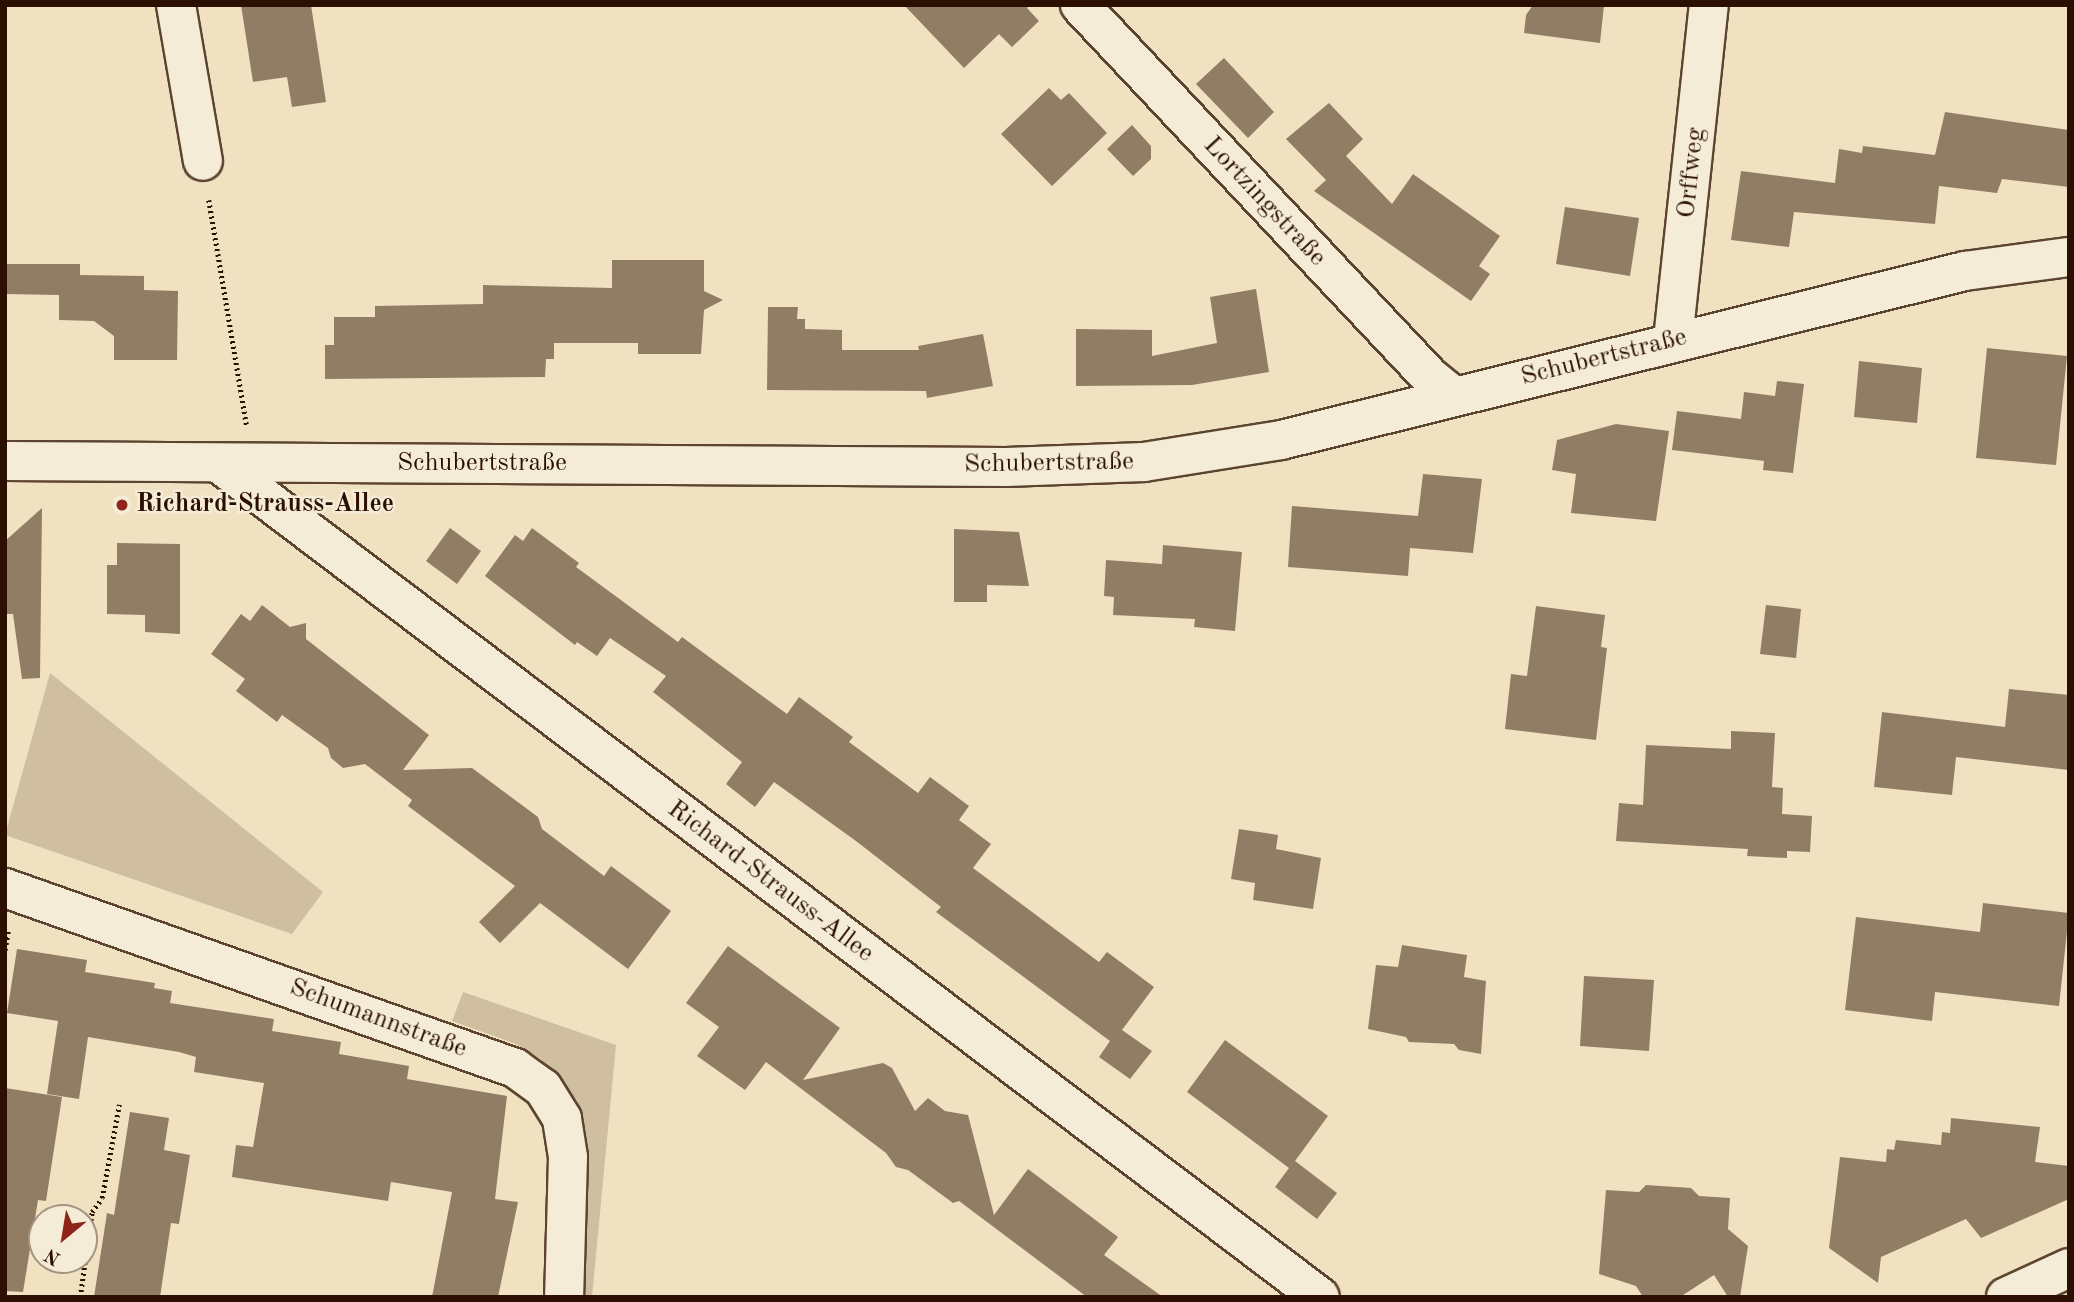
<!DOCTYPE html>
<meta charset="utf-8">
<style>
body{margin:0}
#map{position:relative;width:2074px;height:1302px;overflow:hidden;background:#f0e2c1;font-family:"Old Standard TT",serif}
div>[style]{position:absolute}
.green>*{inset:0;background:#cfbea0}
.building>*{inset:0;background:#917d64}
.path>*{height:4.5px;margin-top:-2.25px;transform-origin:0;background:repeating-linear-gradient(90deg,#2b0f00 0 2px,transparent 0 5.5px)}
.roads{filter:drop-shadow(2px 0 #5c4430) drop-shadow(-2px 0 #5c4430) drop-shadow(0 2px #5c4430) drop-shadow(0 -2px #5c4430)}
.minor>*{height:38px;margin:-19px;padding:0 19px;transform-origin:19px;border-radius:19px;background:#f5ecd7}
.dots>*{width:19px;height:19px;translate:-50% -50%;box-sizing:border-box;border:4px solid #f5ecd7;border-radius:50%}
span{translate:-50% -50%;white-space:nowrap;text-align:center;line-height:1.15;-webkit-text-stroke:5px #f5ecd7;paint-order:stroke}
.street-label{font-size:26px;color:#2b0f00}
.poi-label{font-size:26px;color:#2b0f00;font-weight:700}
.left{translate:0 -50%;text-align:left}
.frame{position:absolute;inset:0;border:7px solid #2b0f00;pointer-events:none}
.north{position:absolute;left:28px;top:1204px;width:70px;height:70px;box-sizing:border-box;background:#f5ecd7;border:2px solid #a49481;border-radius:50%;rotate:210deg;font-size:19px;font-weight:700;line-height:28px;text-align:center;color:#2b0f00}
.north::after{content:'';display:block;margin:auto;width:24px;height:32px;background:#8f2418;clip-path:polygon(50% 0,100% 100%,50% 72%,0 100%)}
</style>
<div id="map">
<div class="green">
<div style="clip-path:polygon(50px 673px,323px 892px,292px 934px,5px 835px)"></div>
<div style="clip-path:polygon(463px 992px,616px 1045px,592px 1297px,584px 1297px,588px 1156px,577px 1100px,541px 1059px,516px 1044px,452px 1021px)"></div>
</div>
<div class="building">
<div style="clip-path:polygon(241px 5px,311px 5px,326px 102px,292px 107px,287px 77px,253px 82px)"></div>
<div style="clip-path:polygon(904px 5px,1029px 5px,1027px 8px,1039px 21px,1012px 47px,999px 34px,964px 68px)"></div>
<div style="clip-path:polygon(1533px 5px,1604px 5px,1600px 43px,1524px 33px,1526px 15px)"></div>
<div style="clip-path:polygon(1224px 58px,1274px 112px,1248px 138px,1196px 84px)"></div>
<div style="clip-path:polygon(1049px 88px,1061px 100px,1069px 93px,1107px 133px,1052px 186px,1001px 134px)"></div>
<div style="clip-path:polygon(1329px 103px,1363px 139px,1346px 156px,1392px 204px,1413px 174px,1500px 236px,1479px 266px,1490px 274px,1471px 301px,1314px 191px,1326px 180px,1286px 139px)"></div>
<div style="clip-path:polygon(1945px 112px,2069px 130px,2069px 187px,2002px 179px,1997px 193px,1939px 186px,1935px 224px,1794px 212px,1789px 247px,1731px 240px,1741px 171px,1835px 183px,1839px 149px,1862px 153px,1863px 146px,1935px 155px)"></div>
<div style="clip-path:polygon(1132px 125px,1151px 146px,1151px 159px,1133px 176px,1107px 149px)"></div>
<div style="clip-path:polygon(1565px 207px,1639px 218px,1630px 276px,1556px 264px)"></div>
<div style="clip-path:polygon(612px 260px,704px 260px,704px 291px,723px 300px,704px 310px,701px 354px,638px 354px,638px 343px,554px 343px,554px 359px,546px 359px,545px 377px,325px 379px,325px 345px,334px 345px,334px 317px,375px 317px,375px 306px,483px 304px,483px 285px,612px 288px)"></div>
<div style="clip-path:polygon(5px 264px,80px 264px,80px 275px,144px 276px,144px 290px,178px 291px,177px 360px,114px 360px,114px 336px,94px 321px,59px 320px,59px 295px,5px 294px)"></div>
<div style="clip-path:polygon(1256px 289px,1269px 372px,1192px 385px,1076px 386px,1076px 329px,1152px 330px,1152px 356px,1217px 343px,1210px 297px)"></div>
<div style="clip-path:polygon(768px 307px,798px 307px,797px 319px,805px 319px,805px 329px,842px 330px,842px 350px,919px 350px,918px 346px,983px 334px,993px 386px,927px 398px,926px 391px,767px 390px)"></div>
<div style="clip-path:polygon(1987px 348px,2067px 356px,2056px 465px,1976px 458px)"></div>
<div style="clip-path:polygon(1859px 361px,1922px 368px,1917px 423px,1854px 417px)"></div>
<div style="clip-path:polygon(1777px 381px,1804px 384px,1793px 473px,1763px 470px,1764px 461px,1672px 450px,1677px 411px,1741px 419px,1744px 392px,1775px 396px)"></div>
<div style="clip-path:polygon(1616px 424px,1669px 431px,1656px 521px,1571px 513px,1576px 474px,1552px 470px,1557px 440px)"></div>
<div style="clip-path:polygon(1423px 474px,1482px 479px,1473px 553px,1410px 548px,1408px 576px,1288px 567px,1292px 506px,1418px 516px)"></div>
<div style="clip-path:polygon(42px 508px,40px 678px,22px 679px,13px 614px,5px 614px,5px 541px)"></div>
<div style="clip-path:polygon(450px 528px,481px 551px,457px 584px,426px 561px)"></div>
<div style="clip-path:polygon(532px 528px,579px 563px,576px 567px,678px 642px,682px 637px,787px 714px,799px 697px,853px 737px,849px 742px,918px 793px,930px 777px,969px 806px,959px 820px,991px 844px,973px 868px,1099px 962px,1107px 952px,1154px 987px,1122px 1030px,1152px 1051px,1130px 1079px,1099px 1057px,1110px 1041px,936px 912px,941px 907px,856px 841px,774px 782px,755px 807px,726px 784px,742px 762px,653px 692px,666px 676px,610px 638px,597px 656px,577px 642px,575px 645px,485px 576px,515px 535px,523px 541px)"></div>
<div style="clip-path:polygon(954px 529px,1019px 532px,1029px 586px,987px 585px,987px 602px,954px 602px)"></div>
<div style="clip-path:polygon(117px 543px,180px 544px,180px 634px,145px 632px,145px 615px,107px 614px,107px 565px,117px 565px)"></div>
<div style="clip-path:polygon(1163px 545px,1242px 552px,1235px 631px,1194px 627px,1195px 619px,1113px 615px,1114px 597px,1104px 596px,1106px 560px,1162px 564px)"></div>
<div style="clip-path:polygon(262px 605px,290px 627px,306px 623px,306px 639px,429px 735px,403px 770px,472px 768px,538px 817px,542px 829px,604px 876px,611px 866px,671px 911px,628px 969px,540px 903px,500px 943px,479px 922px,515px 886px,408px 806px,412px 800px,365px 764px,343px 768px,331px 758px,328px 748px,282px 715px,277px 722px,236px 691px,245px 679px,211px 654px,241px 614px,250px 621px)"></div>
<div style="clip-path:polygon(1766px 605px,1801px 609px,1796px 658px,1760px 654px)"></div>
<div style="clip-path:polygon(1536px 606px,1605px 615px,1601px 647px,1607px 648px,1596px 740px,1505px 729px,1511px 674px,1527px 676px)"></div>
<div style="clip-path:polygon(2009px 689px,2069px 695px,2069px 770px,1956px 757px,1952px 795px,1874px 787px,1882px 712px,2005px 727px)"></div>
<div style="clip-path:polygon(1731px 731px,1775px 733px,1772px 787px,1783px 788px,1782px 814px,1812px 816px,1810px 852px,1787px 851px,1787px 858px,1747px 856px,1748px 849px,1616px 841px,1619px 803px,1643px 805px,1646px 745px,1731px 749px)"></div>
<div style="clip-path:polygon(1239px 829px,1278px 835px,1276px 849px,1321px 858px,1313px 909px,1253px 900px,1255px 883px,1231px 879px)"></div>
<div style="clip-path:polygon(1983px 903px,2069px 913px,2059px 1006px,1935px 992px,1932px 1021px,1845px 1010px,1856px 917px,1980px 932px)"></div>
<div style="clip-path:polygon(1402px 945px,1467px 955px,1464px 977px,1486px 981px,1481px 1054px,1459px 1050px,1454px 1044px,1409px 1042px,1406px 1037px,1368px 1029px,1376px 965px,1398px 967px)"></div>
<div style="clip-path:polygon(728px 946px,840px 1028px,803px 1080px,883px 1063px,892px 1068px,915px 1111px,928px 1098px,945px 1111px,968px 1115px,994px 1215px,1028px 1169px,1118px 1237px,1104px 1255px,1163px 1297px,1087px 1297px,959px 1201px,953px 1203px,908px 1170px,896px 1167px,886px 1153px,766px 1062px,745px 1090px,697px 1056px,719px 1027px,686px 1003px)"></div>
<div style="clip-path:polygon(17px 949px,87px 960px,85px 972px,155px 983px,154px 988px,172px 991px,170px 1003px,274px 1019px,272px 1031px,341px 1042px,339px 1054px,409px 1066px,407px 1079px,507px 1096px,495px 1199px,518px 1202px,498px 1297px,432px 1297px,452px 1192px,391px 1182px,388px 1201px,232px 1177px,236px 1145px,253px 1147px,264px 1083px,194px 1072px,196px 1057px,179px 1052px,88px 1037px,79px 1099px,47px 1094px,58px 1021px,7px 1013px)"></div>
<div style="clip-path:polygon(1584px 976px,1654px 980px,1649px 1051px,1580px 1046px)"></div>
<div style="clip-path:polygon(1225px 1040px,1328px 1116px,1295px 1161px,1337px 1193px,1317px 1219px,1275px 1187px,1289px 1168px,1187px 1092px)"></div>
<div style="clip-path:polygon(5px 1088px,62px 1097px,46px 1201px,38px 1200px,23px 1292px,5px 1291px)"></div>
<div style="clip-path:polygon(130px 1112px,169px 1118px,164px 1150px,190px 1155px,179px 1224px,171px 1223px,160px 1297px,94px 1297px,107px 1213px,114px 1215px)"></div>
<div style="clip-path:polygon(1951px 1118px,2040px 1127px,2035px 1162px,2069px 1166px,2069px 1199px,1981px 1238px,1966px 1219px,1881px 1257px,1878px 1283px,1829px 1248px,1840px 1157px,1886px 1162px,1887px 1149px,1894px 1150px,1896px 1140px,1941px 1145px,1942px 1132px,1950px 1133px)"></div>
<div style="clip-path:polygon(1646px 1185px,1691px 1188px,1699px 1196px,1730px 1198px,1728px 1229px,1748px 1246px,1740px 1297px,1728px 1297px,1714px 1275px,1680px 1297px,1643px 1297px,1636px 1286px,1599px 1274px,1606px 1190px,1639px 1192px)"></div>
</div>
<div class="path">
<div style="left:209px;top:200px;width:229px;rotate:80.5deg"></div>
<div style="left:5px;top:950px;width:20px;rotate:-81deg"></div>
<div style="left:80px;top:1297px;width:86px;rotate:-82deg"></div>
<div style="left:92px;top:1212px;width:17px;rotate:-54deg"></div>
<div style="left:102px;top:1198px;width:95px;rotate:-79.6deg"></div>
</div>
<div class="roads">
<div class="minor">
<div style="left:176px;top:5px;width:158px;rotate:80.2deg"></div>
<div style="left:1080px;top:5px;width:511px;rotate:46.75deg"></div>
<div style="left:1430px;top:377px;width:28px;rotate:39deg"></div>
<div style="left:1673px;top:340px;width:337px;rotate:-83.9deg"></div>
<div style="left:5px;top:461px;width:1001px;rotate:0.34deg"></div>
<div style="left:1006px;top:467px;width:138px;rotate:-2.1deg"></div>
<div style="left:1144px;top:462px;width:139px;rotate:-9.1deg"></div>
<div style="left:1281px;top:440px;width:705px;rotate:-13.88deg"></div>
<div style="left:1965px;top:271px;width:105px;rotate:-7.7deg"></div>
<div style="left:221px;top:465px;width:1378px;rotate:37.13deg"></div>
<div style="left:5px;top:888px;width:541px;rotate:19.44deg"></div>
<div style="left:515px;top:1068px;width:34px;rotate:36deg"></div>
<div style="left:543px;top:1088px;width:36px;rotate:58deg"></div>
<div style="left:562px;top:1119px;width:38px;rotate:81deg"></div>
<div style="left:568px;top:1157px;width:140px;rotate:91.6deg"></div>
<div style="left:2006px;top:1297px;width:69px;rotate:-24.7deg"></div>
</div>
</div>
<div class="dots">
<div style="left:122px;top:505px;background:#8f2418"></div>
</div>
<div class="street-label">
<span style="left:1692px;top:173px;rotate:-84deg">Orffweg</span>
<span style="left:1264px;top:202px;rotate:47deg">Lortzingstraße</span>
<span style="left:1604px;top:358px;rotate:-14deg">Schubertstraße</span>
<span style="left:482px;top:464px">Schubertstraße</span>
<span style="left:1049px;top:464px;rotate:-1deg">Schubertstraße</span>
<span style="left:770px;top:882px;rotate:37deg">Richard-Strauss-Allee</span>
<span style="left:378px;top:1019px;rotate:20deg">Schumannstraße</span>
</div>
<div class="poi-label">
<span class="left" style="left:136px;top:505px">Richard-Strauss-Allee</span>
</div>
<div class="frame"></div>
<div class="north">N</div>
</div>
